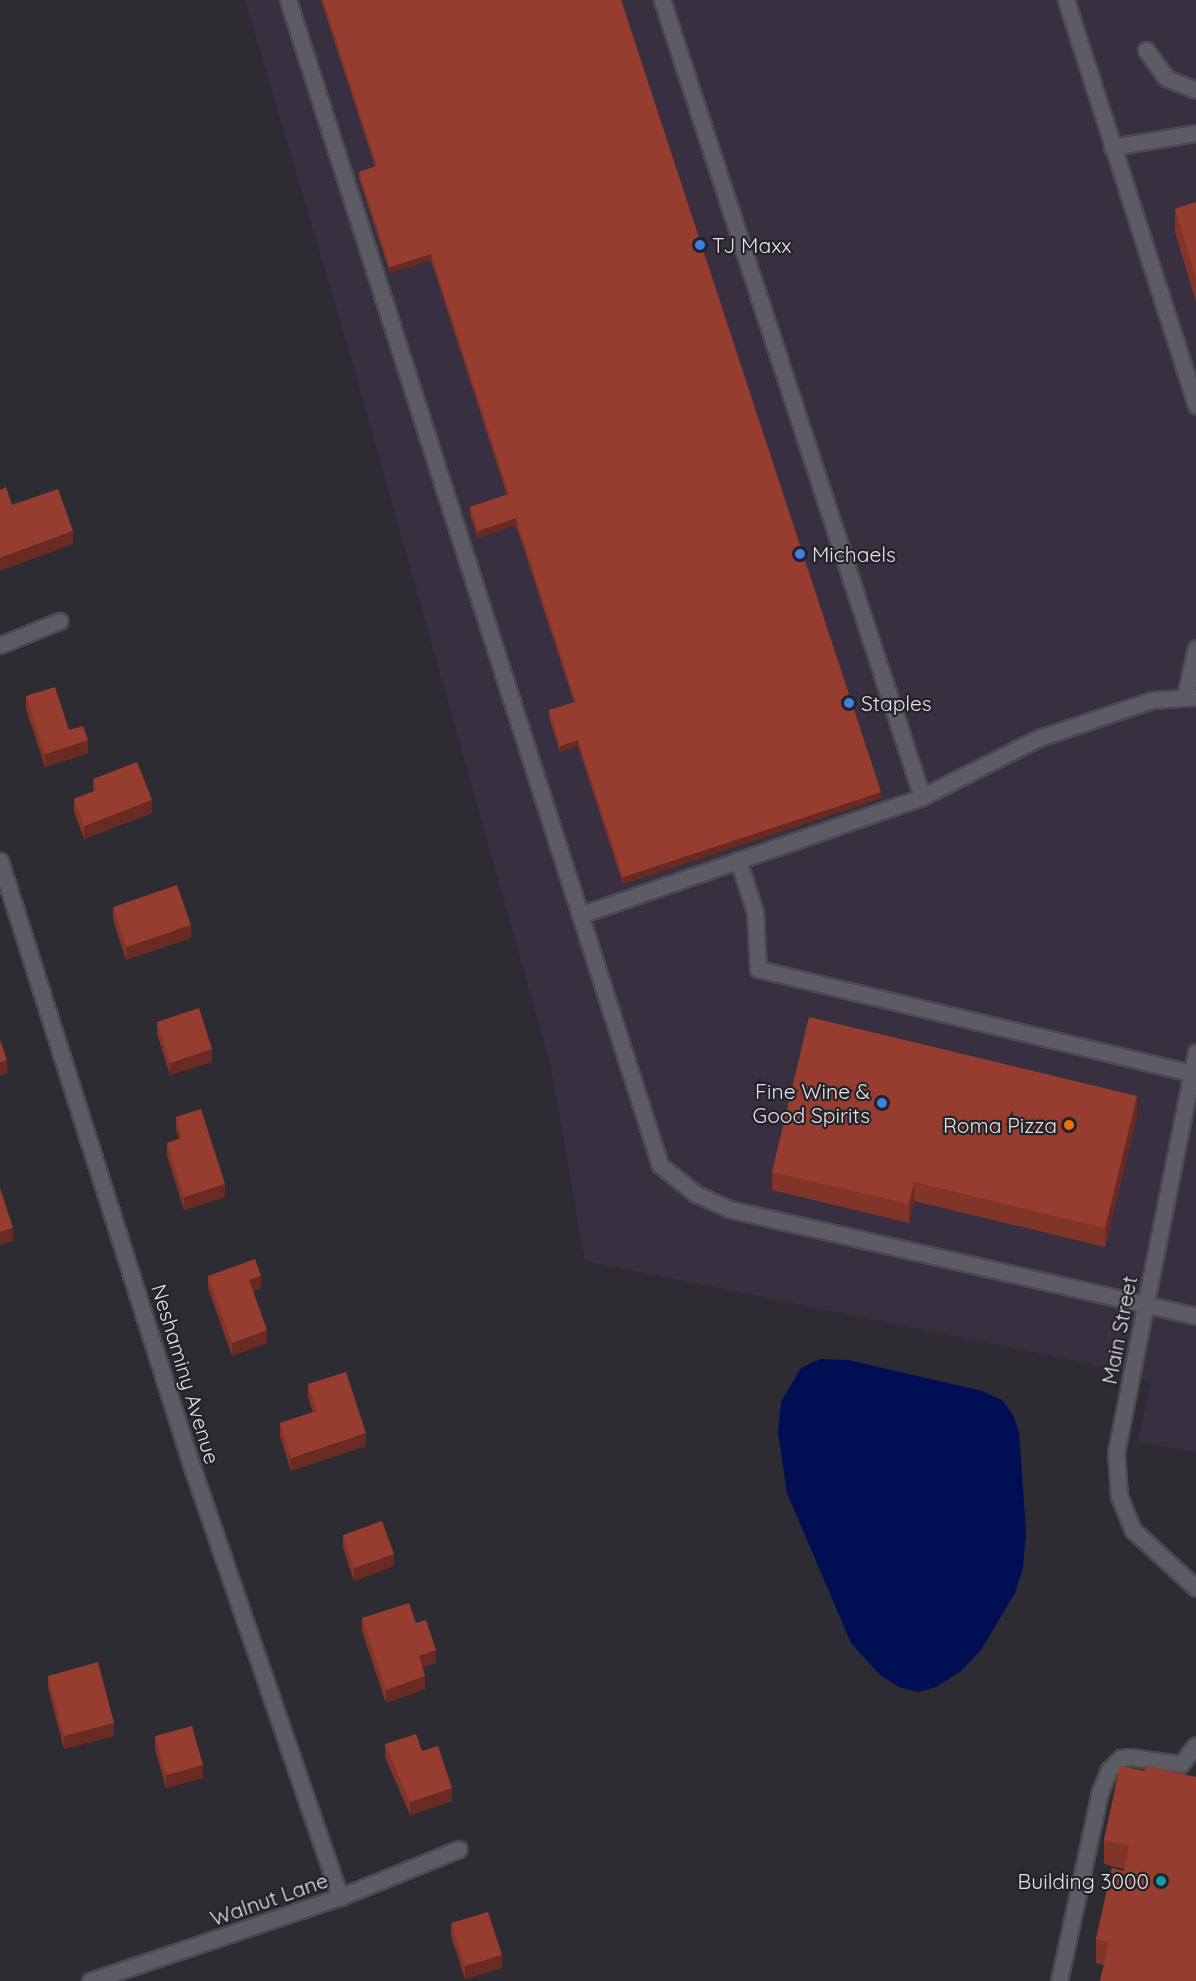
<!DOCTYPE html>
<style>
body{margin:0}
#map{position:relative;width:1196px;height:1981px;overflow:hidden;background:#2c2c32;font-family:Quicksand,sans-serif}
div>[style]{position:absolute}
.commercial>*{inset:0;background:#383040}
.water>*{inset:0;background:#000f53}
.roads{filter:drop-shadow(2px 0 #4a4a4f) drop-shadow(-2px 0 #4a4a4f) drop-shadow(0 2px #4a4a4f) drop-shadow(0 -2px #4a4a4f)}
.service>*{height:15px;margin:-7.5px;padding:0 7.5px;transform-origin:7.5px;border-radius:7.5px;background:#5c5d64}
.minor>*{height:15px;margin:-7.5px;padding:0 7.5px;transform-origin:7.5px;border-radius:7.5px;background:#5c5d64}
.wall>*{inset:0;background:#813428}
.shaded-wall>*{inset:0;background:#692b21}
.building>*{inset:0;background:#963d2f}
.dots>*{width:16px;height:16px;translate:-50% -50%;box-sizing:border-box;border:3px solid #222228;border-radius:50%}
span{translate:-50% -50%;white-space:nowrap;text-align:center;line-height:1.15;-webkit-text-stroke:4.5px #222228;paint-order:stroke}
.poi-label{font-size:21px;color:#e3e3e7}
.left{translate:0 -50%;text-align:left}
.right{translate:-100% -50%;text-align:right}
.street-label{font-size:21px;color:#e3e3e7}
</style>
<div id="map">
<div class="commercial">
<div style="clip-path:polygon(245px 0,1196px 0,1196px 1452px,1138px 1442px,1151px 1382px,1078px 1361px,585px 1261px,551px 1067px,350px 354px)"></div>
</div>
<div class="water">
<div style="clip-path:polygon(820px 1359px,848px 1360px,982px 1391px,1002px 1400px,1013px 1415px,1019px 1432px,1026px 1531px,1023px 1568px,1015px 1593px,981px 1650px,961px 1671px,936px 1687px,918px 1692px,899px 1687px,880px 1675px,851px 1643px,787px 1493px,778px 1433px,781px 1402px,801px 1368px)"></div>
</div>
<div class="roads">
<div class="service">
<div style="left:288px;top:0;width:1223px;rotate:72.29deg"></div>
<div style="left:660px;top:1165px;width:46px;rotate:38.9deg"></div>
<div style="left:696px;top:1194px;width:36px;rotate:24deg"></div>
<div style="left:729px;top:1209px;width:479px;rotate:12.9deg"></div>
<div style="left:662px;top:0;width:838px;rotate:71.93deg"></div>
<div style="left:1066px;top:0;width:426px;rotate:72.2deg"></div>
<div style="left:1146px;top:50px;width:34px;rotate:54deg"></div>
<div style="left:1166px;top:78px;width:32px;rotate:22deg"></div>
<div style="left:1112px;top:147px;width:85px;rotate:-9.5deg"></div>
<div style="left:1185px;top:697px;width:50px;rotate:-77.3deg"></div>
<div style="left:738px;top:860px;width:55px;rotate:71.9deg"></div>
<div style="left:755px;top:912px;width:57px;rotate:87deg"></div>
<div style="left:758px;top:969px;width:445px;rotate:13.5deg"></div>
<div style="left:580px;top:915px;width:362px;rotate:-19deg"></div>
<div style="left:922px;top:797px;width:131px;rotate:-26.8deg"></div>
<div style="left:1039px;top:738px;width:119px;rotate:-18.6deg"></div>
<div style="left:1152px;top:700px;width:44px;rotate:-3.9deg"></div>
<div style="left:1059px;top:1981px;width:193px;rotate:-77.8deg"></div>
<div style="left:1100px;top:1792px;width:24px;rotate:-68deg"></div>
<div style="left:1109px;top:1770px;width:17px;rotate:-45deg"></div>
<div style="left:1121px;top:1758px;width:9px;rotate:-6deg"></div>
<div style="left:1130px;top:1757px;width:51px;rotate:7.8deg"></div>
<div style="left:1181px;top:1764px;width:24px;rotate:-52deg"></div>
</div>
<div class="minor">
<div style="left:0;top:645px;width:64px;rotate:-22.1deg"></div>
<div style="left:0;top:861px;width:639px;rotate:72.42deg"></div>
<div style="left:193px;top:1470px;width:452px;rotate:71deg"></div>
<div style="left:1196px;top:1052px;width:408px;rotate:101.3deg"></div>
<div style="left:1116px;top:1452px;width:44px;rotate:86.1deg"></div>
<div style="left:1119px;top:1496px;width:37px;rotate:68deg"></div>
<div style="left:1133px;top:1530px;width:86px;rotate:42.6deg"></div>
<div style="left:90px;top:1981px;width:264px;rotate:-18.6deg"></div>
<div style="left:340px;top:1897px;width:128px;rotate:-22deg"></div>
</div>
</div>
<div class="wall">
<div style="clip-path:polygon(321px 0,621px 0,881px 798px,623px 884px,578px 746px,560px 752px,549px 717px,549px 710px,574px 702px,516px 525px,478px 538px,470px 514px,470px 507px,507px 495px,431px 260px,390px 273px,359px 178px,359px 172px,375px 166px)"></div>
<div style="clip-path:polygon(1196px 202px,1196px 302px,1175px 232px,1175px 209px)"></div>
<div style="clip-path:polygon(26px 696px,69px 730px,88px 753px,45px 767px,26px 709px)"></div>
<div style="clip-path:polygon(93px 779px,152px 813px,84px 839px,74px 812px,74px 799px,93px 792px)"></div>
<div style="clip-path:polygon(113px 907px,191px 938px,126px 960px,113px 920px)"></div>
<div style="clip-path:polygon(157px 1022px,212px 1062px,170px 1075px,157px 1034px)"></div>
<div style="clip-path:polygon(1137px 1115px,1105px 1247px,914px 1201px,909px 1223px,772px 1190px,772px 1172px)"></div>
<div style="clip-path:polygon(176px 1117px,225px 1197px,184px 1210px,167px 1156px,167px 1143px,179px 1139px,176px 1130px)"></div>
<div style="clip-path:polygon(208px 1276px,261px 1288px,253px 1291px,267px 1343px,232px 1356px,208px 1288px)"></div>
<div style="clip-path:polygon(308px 1384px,366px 1446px,291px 1471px,280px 1436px,280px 1423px,313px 1412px,308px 1397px)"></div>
<div style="clip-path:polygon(343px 1535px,394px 1566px,354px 1581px,343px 1548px)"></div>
<div style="clip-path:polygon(362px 1618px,416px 1623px,436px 1663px,422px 1668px,425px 1689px,386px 1703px,362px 1631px)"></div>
<div style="clip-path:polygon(48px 1676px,114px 1736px,64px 1749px,48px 1688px)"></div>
<div style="clip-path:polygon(155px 1736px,203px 1778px,166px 1788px,155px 1749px)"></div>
<div style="clip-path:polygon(385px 1744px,422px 1751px,452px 1801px,410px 1815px,385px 1757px)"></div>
<div style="clip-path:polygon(1120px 1766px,1145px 1771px,1146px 1766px,1196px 1777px,1196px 1981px,1100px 1981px,1104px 1965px,1096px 1963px,1096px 1939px,1112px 1868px,1124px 1871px,1124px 1869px,1104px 1864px,1104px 1840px)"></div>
<div style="clip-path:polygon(451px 1923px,502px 1968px,465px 1979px,451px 1936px)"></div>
</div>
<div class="shaded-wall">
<div style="clip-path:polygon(431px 254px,431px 260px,390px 273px,390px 267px)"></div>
<div style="clip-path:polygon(516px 518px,516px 525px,478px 538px,478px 531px)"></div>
<div style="clip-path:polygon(73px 531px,73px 544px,0 571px,0 558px)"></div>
<div style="clip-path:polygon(88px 740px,88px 753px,45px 767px,45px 754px)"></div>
<div style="clip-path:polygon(578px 740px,578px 746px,560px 752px,560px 746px)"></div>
<div style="clip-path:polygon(881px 792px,881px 798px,623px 884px,623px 877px)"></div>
<div style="clip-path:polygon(152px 800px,152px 813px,84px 839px,84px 826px)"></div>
<div style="clip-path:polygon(191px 925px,191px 938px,126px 960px,126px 947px)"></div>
<div style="clip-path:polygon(212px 1049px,212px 1062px,170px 1075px,170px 1063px)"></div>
<div style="clip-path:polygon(7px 1060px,7px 1073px,0 1076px,0 1063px)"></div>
<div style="clip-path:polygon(1137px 1096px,1137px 1115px,1105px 1247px,1105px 1228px)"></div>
<div style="clip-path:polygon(914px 1182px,914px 1201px,909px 1223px,909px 1204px)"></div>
<div style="clip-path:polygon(225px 1184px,225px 1197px,184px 1210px,184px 1197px)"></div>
<div style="clip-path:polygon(13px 1228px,13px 1241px,0 1245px,0 1232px)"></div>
<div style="clip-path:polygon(261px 1276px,261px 1288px,249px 1293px,249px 1280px)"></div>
<div style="clip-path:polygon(267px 1330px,267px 1343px,232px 1356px,232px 1343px)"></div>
<div style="clip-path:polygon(366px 1433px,366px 1446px,291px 1471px,291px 1458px)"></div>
<div style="clip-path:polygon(394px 1554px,394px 1566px,354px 1581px,354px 1568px)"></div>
<div style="clip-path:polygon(436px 1650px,436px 1663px,419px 1669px,419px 1656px)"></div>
<div style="clip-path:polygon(425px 1676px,425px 1689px,386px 1703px,386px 1690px)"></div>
<div style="clip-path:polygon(114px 1723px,114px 1736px,64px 1749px,64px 1736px)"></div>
<div style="clip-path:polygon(203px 1765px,203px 1778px,166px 1788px,166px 1775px)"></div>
<div style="clip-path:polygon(452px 1788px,452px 1801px,410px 1815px,410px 1802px)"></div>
<div style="clip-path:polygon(502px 1955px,502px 1968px,465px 1979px,465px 1966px)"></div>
</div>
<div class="building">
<div style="clip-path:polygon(323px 0,621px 0,881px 792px,623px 877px,578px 740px,560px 746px,549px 710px,576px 702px,516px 518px,478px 531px,470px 507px,509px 494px,431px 254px,390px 267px,359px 172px,377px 166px)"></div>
<div style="clip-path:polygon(1196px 202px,1196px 278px,1175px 209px)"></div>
<div style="clip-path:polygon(6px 487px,12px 505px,58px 489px,73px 531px,0 558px,0 490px)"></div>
<div style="clip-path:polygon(55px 687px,69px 730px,83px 726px,88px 740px,45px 754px,26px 696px)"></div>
<div style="clip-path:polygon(137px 762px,152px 800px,84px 826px,74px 799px,97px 790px,93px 779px)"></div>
<div style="clip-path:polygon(177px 885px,191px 925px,126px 947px,113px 907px)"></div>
<div style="clip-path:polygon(199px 1008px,212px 1049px,170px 1063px,157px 1022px)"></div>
<div style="clip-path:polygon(809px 1017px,1137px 1096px,1105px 1228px,914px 1182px,909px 1204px,772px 1172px)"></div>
<div style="clip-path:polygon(0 1040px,7px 1060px,0 1063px)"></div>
<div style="clip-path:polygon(201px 1109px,225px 1184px,184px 1197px,167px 1143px,182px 1138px,176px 1117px)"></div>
<div style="clip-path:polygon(0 1188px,13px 1228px,0 1232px)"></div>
<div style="clip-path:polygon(255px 1259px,261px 1276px,249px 1280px,267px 1330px,232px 1343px,208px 1276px)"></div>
<div style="clip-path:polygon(346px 1372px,366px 1433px,291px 1458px,280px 1423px,317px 1411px,308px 1384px)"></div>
<div style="clip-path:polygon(382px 1521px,394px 1554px,354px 1568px,343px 1535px)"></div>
<div style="clip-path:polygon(409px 1603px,416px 1623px,426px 1620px,436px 1650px,419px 1656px,425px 1676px,386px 1690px,362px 1618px)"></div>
<div style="clip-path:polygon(98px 1662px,114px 1723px,64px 1736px,48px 1676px)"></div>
<div style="clip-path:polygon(192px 1726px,203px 1765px,166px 1775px,155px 1736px)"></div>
<div style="clip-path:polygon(416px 1734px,422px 1751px,438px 1746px,452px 1788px,410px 1802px,385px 1744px)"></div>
<div style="clip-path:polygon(1120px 1766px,1145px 1771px,1146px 1766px,1196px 1777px,1196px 1981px,1100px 1981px,1109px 1942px,1096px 1939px,1112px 1868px,1124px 1871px,1129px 1846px,1104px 1840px)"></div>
<div style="clip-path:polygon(488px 1912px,502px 1955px,465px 1966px,451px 1923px)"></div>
</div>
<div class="dots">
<div style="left:700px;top:245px;background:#3f7fe0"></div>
<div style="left:800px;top:554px;background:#3f7fe0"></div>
<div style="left:849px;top:703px;background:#3f7fe0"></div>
<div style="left:882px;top:1103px;background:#3f7fe0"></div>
<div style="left:1069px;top:1125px;background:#e8710a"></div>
<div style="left:1161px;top:1881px;background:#0f9aa8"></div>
</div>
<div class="poi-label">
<span class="left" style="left:712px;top:245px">TJ Maxx</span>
<span class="left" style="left:812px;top:554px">Michaels</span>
<span class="left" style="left:861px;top:703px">Staples</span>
<span class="right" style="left:870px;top:1103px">Fine Wine &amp;<br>Good Spirits</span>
<span class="right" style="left:1057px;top:1125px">Roma Pizza</span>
<span class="right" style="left:1149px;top:1881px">Building 3000</span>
</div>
<div class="street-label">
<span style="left:1119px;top:1330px;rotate:-79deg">Main Street</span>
<span style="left:186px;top:1374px;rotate:73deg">Neshaminy Avenue</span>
<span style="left:269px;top:1899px;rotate:-19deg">Walnut Lane</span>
</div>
</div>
